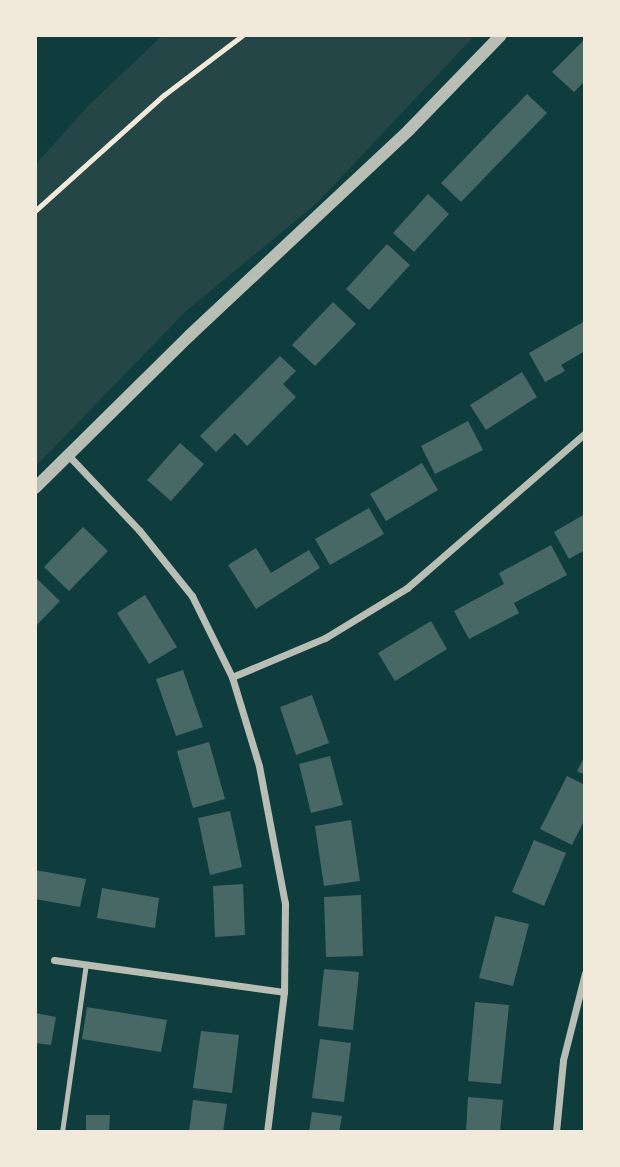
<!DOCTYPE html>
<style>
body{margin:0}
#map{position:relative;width:620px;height:1167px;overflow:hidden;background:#0f3d3e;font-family:"DejaVu Sans",sans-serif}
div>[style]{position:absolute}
.green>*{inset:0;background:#244646}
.building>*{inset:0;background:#486865}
.path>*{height:4.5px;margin:-2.25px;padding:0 2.25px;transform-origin:2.25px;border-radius:2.25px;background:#f1e9da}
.service>*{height:5px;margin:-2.5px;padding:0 2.5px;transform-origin:2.5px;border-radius:2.5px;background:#b8beb3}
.minor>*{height:7px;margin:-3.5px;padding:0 3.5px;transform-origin:3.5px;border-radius:3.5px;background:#b8beb3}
.tertiary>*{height:12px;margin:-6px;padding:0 6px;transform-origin:6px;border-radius:6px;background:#b8beb3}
span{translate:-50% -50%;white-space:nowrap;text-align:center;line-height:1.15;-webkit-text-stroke:5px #f1e9da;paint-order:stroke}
.frame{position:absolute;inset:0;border:37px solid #f1e9da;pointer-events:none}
</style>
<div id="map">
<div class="green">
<div style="clip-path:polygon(163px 35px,475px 35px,317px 203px,185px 312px,35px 467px,35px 165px,88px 106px)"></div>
</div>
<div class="building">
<div style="clip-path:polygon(585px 39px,585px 81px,574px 92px,552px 72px)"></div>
<div style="clip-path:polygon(527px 94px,547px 113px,461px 202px,441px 183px)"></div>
<div style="clip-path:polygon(428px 194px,449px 214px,414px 252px,393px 233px)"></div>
<div style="clip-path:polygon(387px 244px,410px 265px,369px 310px,346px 289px)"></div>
<div style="clip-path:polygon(333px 302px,356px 324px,315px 366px,292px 345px)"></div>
<div style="clip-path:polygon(585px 321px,585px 351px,561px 365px,565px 371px,545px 382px,529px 353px)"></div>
<div style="clip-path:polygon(280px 356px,296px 371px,283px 384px,296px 397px,247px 446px,235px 433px,216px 452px,200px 436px)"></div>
<div style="clip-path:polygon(522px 372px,537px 397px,486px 430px,470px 405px)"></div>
<div style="clip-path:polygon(468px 421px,483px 450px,435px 474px,421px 446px)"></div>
<div style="clip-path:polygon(180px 443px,204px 464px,171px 501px,147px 480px)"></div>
<div style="clip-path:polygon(422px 463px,438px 490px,386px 521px,370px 494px)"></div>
<div style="clip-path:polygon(369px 508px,384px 534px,330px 565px,315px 539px)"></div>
<div style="clip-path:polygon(585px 514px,585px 550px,569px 559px,554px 532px)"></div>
<div style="clip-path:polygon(83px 527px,108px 551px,69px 591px,44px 567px)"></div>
<div style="clip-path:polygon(551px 545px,567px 575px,514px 603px,519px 613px,469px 639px,454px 611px,504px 584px,499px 573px)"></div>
<div style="clip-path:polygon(256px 548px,271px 573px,309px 550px,320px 568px,256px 609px,228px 565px)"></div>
<div style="clip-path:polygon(35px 577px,60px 601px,35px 627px)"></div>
<div style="clip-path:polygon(145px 595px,177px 647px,149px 664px,117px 613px)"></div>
<div style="clip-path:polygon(431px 621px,447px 649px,395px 681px,378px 653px)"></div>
<div style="clip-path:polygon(183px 670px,203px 727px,176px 736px,156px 679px)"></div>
<div style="clip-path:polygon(312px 695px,329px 743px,296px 755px,280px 707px)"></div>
<div style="clip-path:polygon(209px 742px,225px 799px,193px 808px,177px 751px)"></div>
<div style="clip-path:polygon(330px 756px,343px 805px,311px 813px,299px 764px)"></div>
<div style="clip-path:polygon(585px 756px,585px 775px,577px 771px)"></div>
<div style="clip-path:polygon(567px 776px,585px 785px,585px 819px,572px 845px,540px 829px)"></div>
<div style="clip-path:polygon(230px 811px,242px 867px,210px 875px,198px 818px)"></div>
<div style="clip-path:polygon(351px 820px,360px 881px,324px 886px,315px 826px)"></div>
<div style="clip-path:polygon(534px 840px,566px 853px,544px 906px,512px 892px)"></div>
<div style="clip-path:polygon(35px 870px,86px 879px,80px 907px,35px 899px)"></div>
<div style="clip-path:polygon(243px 884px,245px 935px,215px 937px,213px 886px)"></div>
<div style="clip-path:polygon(102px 888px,159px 898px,155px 928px,97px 918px)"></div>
<div style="clip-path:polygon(361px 895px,363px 956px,326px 957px,324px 897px)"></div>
<div style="clip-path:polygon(495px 916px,529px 924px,513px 986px,479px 978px)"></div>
<div style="clip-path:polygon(324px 969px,359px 972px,353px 1030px,318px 1026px)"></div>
<div style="clip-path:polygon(475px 1002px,509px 1005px,501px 1084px,468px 1081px)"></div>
<div style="clip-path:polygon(87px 1007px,167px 1020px,161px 1052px,82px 1039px)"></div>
<div style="clip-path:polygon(35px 1013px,56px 1017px,51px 1045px,35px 1043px)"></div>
<div style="clip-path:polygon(201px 1031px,239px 1035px,232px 1093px,193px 1088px)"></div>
<div style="clip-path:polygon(320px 1039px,351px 1043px,344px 1102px,312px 1098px)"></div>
<div style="clip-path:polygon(468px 1097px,503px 1100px,500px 1132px,466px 1132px)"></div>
<div style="clip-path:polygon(193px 1100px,227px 1104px,223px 1132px,189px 1132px)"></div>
<div style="clip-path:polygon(312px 1112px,342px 1116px,339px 1132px,309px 1132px)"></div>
<div style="clip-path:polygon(86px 1115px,110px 1115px,109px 1132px,86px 1132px)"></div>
</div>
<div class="path">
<div style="left:35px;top:211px;width:173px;rotate:-42deg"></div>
<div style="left:164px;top:95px;width:99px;rotate:-37.2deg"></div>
</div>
<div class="service">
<div style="left:62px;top:1132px;width:170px;rotate:-81.9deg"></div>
</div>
<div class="minor">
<div style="left:68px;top:455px;width:103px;rotate:46.6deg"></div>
<div style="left:139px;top:530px;width:85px;rotate:51.2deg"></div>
<div style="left:192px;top:596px;width:90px;rotate:63.7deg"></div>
<div style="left:232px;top:677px;width:93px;rotate:73.1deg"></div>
<div style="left:259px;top:766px;width:139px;rotate:79.3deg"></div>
<div style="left:285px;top:903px;width:89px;rotate:90.6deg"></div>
<div style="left:284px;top:992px;width:141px;rotate:96.9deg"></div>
<div style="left:232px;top:677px;width:101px;rotate:-22.8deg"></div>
<div style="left:325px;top:638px;width:96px;rotate:-31.4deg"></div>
<div style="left:407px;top:588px;width:236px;rotate:-41deg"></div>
<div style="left:54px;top:960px;width:232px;rotate:7.9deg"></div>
<div style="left:556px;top:1132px;width:72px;rotate:-84.4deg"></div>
<div style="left:563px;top:1060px;width:90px;rotate:-75.8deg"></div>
</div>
<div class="tertiary">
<div style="left:35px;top:488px;width:216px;rotate:-44.6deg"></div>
<div style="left:189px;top:336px;width:301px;rotate:-43.1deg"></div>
<div style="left:409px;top:130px;width:132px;rotate:-45.9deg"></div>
</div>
<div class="frame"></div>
</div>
